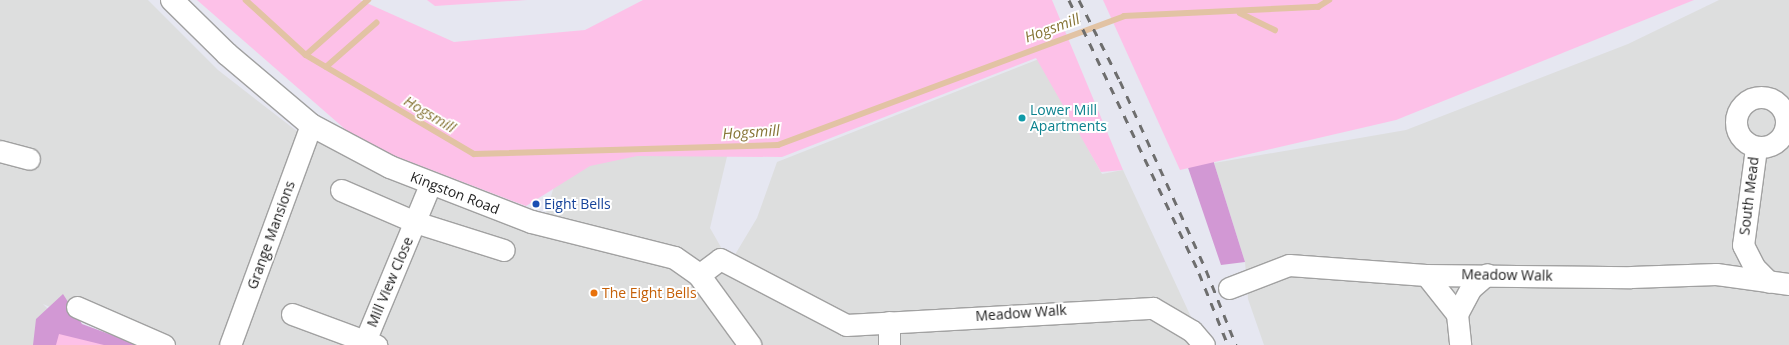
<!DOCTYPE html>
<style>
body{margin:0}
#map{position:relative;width:1789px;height:345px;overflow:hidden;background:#e6e7f1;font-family:"Open Sans",sans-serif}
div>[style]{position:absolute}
.residential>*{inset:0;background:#dddede}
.forest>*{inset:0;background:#d298d4}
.park>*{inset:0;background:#fdc1e8}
.stream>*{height:5.5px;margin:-2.75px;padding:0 2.75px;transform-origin:2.75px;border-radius:2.75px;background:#e2c3a4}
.roads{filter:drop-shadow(1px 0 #a1a1a1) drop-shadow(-1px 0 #a1a1a1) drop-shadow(0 1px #a1a1a1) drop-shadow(0 -1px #a1a1a1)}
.minor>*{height:21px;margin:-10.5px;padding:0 10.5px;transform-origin:10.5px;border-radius:10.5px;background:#fff}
.minor>.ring{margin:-10.5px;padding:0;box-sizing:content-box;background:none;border:21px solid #fff;border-radius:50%}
.tertiary>*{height:22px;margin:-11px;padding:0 11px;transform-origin:11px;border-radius:11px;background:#fff}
.rail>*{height:3px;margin-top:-1.5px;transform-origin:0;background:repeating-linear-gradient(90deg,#6e6e6e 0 8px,transparent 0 16px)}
.dots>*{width:11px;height:11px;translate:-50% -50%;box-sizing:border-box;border:2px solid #fff;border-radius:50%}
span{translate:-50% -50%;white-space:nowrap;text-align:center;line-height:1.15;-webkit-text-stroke:4px #fff;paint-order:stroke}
.culture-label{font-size:14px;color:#0d838f}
.left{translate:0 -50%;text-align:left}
.street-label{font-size:14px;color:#202020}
.transit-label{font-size:14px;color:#164399}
.food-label{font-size:14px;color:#c56008}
.water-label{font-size:15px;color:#867435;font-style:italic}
</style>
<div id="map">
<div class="residential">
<div style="clip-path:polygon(0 0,148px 0,218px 70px,298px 132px,345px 156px,544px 219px,568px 141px,730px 144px,710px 228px,730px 263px,757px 218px,777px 162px,1039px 59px,1102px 174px,1123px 170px,1204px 345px,138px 345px,43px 304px,62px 323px,56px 345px,0 345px)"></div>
<div style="clip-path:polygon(1719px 0,1789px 0,1789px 345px,1264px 345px,1248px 299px,1245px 262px,1214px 163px,1406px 130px,1628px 44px)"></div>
</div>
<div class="forest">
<div style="clip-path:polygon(1215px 127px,1214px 163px,1245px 262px,1221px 265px,1183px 153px)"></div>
<div style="clip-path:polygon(63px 294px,82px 324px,139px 345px,33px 345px,36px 319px)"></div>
</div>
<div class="park">
<div style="clip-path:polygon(197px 0,360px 0,454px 42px,585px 30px,643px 0,1052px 0,1123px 170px,1101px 172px,1036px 58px,782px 157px,637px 156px,590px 166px,526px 206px,361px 143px)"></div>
<div style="clip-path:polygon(427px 0,527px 0,435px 6px)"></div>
<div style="clip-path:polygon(1103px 0,1694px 0,1396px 120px,1180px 170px)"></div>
<div style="clip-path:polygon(59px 334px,104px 345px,56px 345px)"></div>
</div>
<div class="stream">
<div style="left:246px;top:0;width:81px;rotate:42.5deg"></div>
<div style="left:306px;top:55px;width:195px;rotate:30.5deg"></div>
<div style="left:474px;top:154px;width:304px;rotate:-1.7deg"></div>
<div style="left:778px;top:145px;width:369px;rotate:-20.4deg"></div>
<div style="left:1124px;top:16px;width:194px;rotate:-2.7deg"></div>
<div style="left:1318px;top:7px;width:13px;rotate:-32deg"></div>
<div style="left:1240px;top:13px;width:39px;rotate:26deg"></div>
<div style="left:306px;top:55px;width:83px;rotate:-41.6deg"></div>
<div style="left:326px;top:67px;width:67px;rotate:-41.3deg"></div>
</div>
<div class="roads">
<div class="minor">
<div class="ring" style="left:1736px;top:97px;width:29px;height:29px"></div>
<div style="left:1756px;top:148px;width:98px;rotate:97.6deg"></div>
<div style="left:1743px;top:245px;width:25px;rotate:63deg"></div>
<div style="left:1754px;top:267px;width:21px;rotate:45deg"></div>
<div style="left:0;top:151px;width:30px;rotate:15deg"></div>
<div style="left:341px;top:190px;width:81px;rotate:23.4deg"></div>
<div style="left:415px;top:222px;width:93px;rotate:17.5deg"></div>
<div style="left:699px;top:275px;width:26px;rotate:-37deg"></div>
<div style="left:720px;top:259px;width:142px;rotate:27.6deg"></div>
<div style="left:846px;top:325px;width:307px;rotate:-3.2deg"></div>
<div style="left:1153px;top:308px;width:45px;rotate:30.5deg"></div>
<div style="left:1192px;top:331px;width:18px;rotate:49deg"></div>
<div style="left:1426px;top:275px;width:50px;rotate:51.5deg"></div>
<div style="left:1457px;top:314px;width:31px;rotate:84deg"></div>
<div style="left:1229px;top:288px;width:64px;rotate:-21deg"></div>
<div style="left:1289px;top:265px;width:137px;rotate:4.2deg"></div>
<div style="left:1426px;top:275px;width:205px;rotate:0.6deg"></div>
<div style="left:1631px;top:277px;width:85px;rotate:-2deg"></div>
<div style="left:1716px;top:274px;width:74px;rotate:7.8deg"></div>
<div style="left:77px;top:307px;width:95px;rotate:23.6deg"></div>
<div style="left:292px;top:314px;width:90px;rotate:20.3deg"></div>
<div style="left:1457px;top:314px;width:30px;rotate:-62deg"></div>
<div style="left:1471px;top:288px;width:21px;rotate:-41deg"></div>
<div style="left:365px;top:341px;width:169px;rotate:-67.4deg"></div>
<div style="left:230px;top:345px;width:234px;rotate:-69.8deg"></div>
<div style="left:889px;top:345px;width:23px;rotate:-90deg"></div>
</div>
<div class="tertiary">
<div style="left:172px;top:0;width:77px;rotate:44.5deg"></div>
<div style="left:227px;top:54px;width:110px;rotate:40.2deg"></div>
<div style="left:311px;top:125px;width:89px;rotate:28deg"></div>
<div style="left:390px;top:167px;width:152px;rotate:21.2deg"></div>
<div style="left:532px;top:222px;width:147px;rotate:14.1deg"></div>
<div style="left:675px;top:258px;width:29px;rotate:35deg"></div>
<div style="left:699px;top:275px;width:87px;rotate:53.9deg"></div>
</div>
</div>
<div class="rail">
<div style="left:1069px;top:0;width:302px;rotate:64.5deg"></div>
<div style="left:1199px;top:273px;width:78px;rotate:68.1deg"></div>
<div style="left:1079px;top:0;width:91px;rotate:63.2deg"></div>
<div style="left:1120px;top:81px;width:208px;rotate:65.5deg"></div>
<div style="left:1206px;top:270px;width:81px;rotate:68.2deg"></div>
</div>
<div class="dots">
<div style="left:1022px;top:118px;background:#0f9aa8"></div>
<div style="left:536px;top:204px;background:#1a4fb4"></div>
<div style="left:594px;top:293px;background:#e8710a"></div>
</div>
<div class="culture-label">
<span class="left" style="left:1030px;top:118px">Lower Mill<br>Apartments</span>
</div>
<div class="street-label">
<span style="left:455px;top:193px;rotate:21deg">Kingston Road</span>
<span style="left:1749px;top:196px;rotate:-83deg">South Mead</span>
<span style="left:271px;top:235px;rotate:-70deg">Grange Mansions</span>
<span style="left:1507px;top:275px;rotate:1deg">Meadow Walk</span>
<span style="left:390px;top:282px;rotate:-67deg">Mill View Close</span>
<span style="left:1021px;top:313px;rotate:-4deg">Meadow Walk</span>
</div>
<div class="transit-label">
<span class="left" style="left:544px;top:204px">Eight Bells</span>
</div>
<div class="food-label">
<span class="left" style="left:602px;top:293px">The Eight Bells</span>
</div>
<div class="water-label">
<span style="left:1052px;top:28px;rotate:-20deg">Hogsmill</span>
<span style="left:430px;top:114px;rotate:31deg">Hogsmill</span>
<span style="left:751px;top:132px;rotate:-4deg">Hogsmill</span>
</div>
</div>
